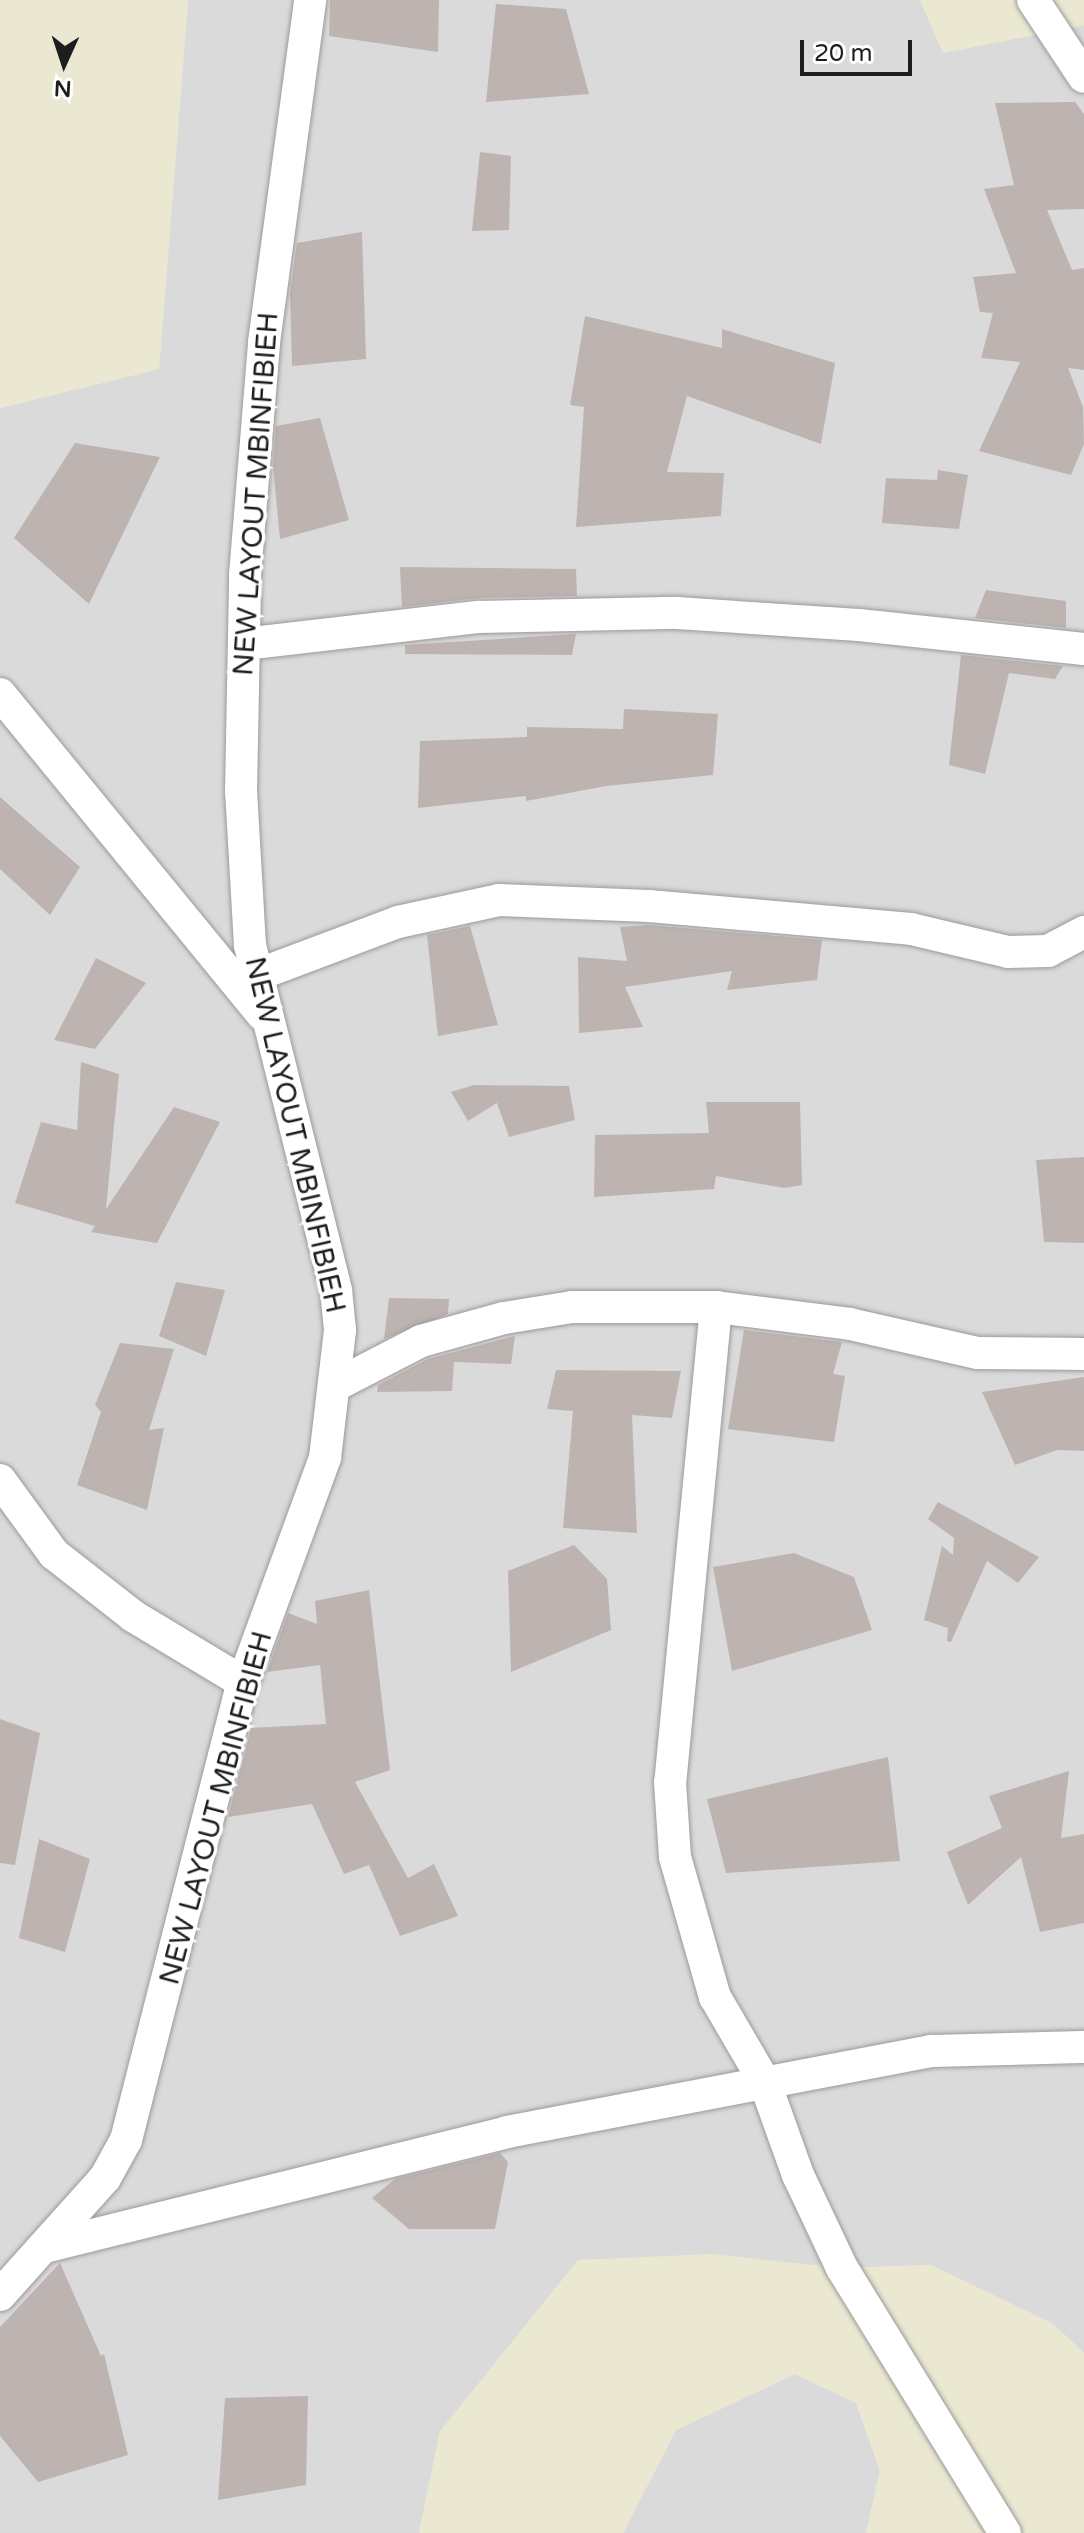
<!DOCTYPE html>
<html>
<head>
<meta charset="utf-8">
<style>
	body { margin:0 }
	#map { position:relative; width:1084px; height:2533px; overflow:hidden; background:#ede9e4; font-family:"Varela Round",sans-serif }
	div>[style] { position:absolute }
	.residential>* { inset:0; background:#dbdada }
	.farmland>* { inset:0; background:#eae8d1 }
	.building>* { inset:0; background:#bdb4b1 }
	.roads { filter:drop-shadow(0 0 2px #9a9a9a) drop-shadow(0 0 2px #9a9a9a) }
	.street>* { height:32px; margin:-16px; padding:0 16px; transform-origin:16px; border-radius:16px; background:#fff }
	span { translate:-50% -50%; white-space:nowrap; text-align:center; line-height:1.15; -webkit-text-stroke:7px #fff; paint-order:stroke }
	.street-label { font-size:28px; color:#1d1d1d }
	.north { position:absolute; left:24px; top:24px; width:80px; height:80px; -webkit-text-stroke:6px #fff; paint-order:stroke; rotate:183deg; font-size:22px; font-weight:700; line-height:32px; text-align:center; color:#1d1d1d }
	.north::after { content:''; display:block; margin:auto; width:28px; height:36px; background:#1d1d1d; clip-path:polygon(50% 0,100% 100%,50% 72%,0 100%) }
	.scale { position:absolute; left:800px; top:40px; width:112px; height:36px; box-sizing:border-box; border:4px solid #1d1d1d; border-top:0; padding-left:10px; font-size:24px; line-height:28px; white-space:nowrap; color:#1d1d1d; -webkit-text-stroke:6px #fff; paint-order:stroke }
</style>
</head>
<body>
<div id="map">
	<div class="residential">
		<div style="clip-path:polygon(188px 0,920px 0,943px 53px,1084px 25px,1084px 2353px,1053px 2324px,931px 2265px,842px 2268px,440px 2431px,419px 2533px,0 2533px,0 408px,159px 369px)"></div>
		<div style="clip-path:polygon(795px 2374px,856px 2403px,880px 2471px,866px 2533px,623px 2533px,676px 2430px)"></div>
	</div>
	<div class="farmland">
		<div style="clip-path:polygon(0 0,188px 0,159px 369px,0 408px)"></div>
		<div style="clip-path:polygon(920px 0,1084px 0,1084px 25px,943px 53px)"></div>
		<div style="clip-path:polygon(712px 2254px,842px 2268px,931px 2265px,1053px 2324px,1084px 2353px,1084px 2533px,866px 2533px,880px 2471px,857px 2403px,795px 2374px,676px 2430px,623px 2533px,419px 2533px,440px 2431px,578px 2260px)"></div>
	</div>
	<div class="building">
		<div style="clip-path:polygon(330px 0,439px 0,438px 52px,329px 36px)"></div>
		<div style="clip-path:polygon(496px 4px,566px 9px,589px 94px,486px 102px)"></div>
		<div style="clip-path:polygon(1075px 102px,1084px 114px,1084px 209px,1047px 210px,1072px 270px,1084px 268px,1084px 370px,1068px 368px,1083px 407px,1084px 444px,1071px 475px,979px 451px,1020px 362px,981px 358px,993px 313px,980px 312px,973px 277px,1016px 273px,984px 189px,1014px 185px,995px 103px)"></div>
		<div style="clip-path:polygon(480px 152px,511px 156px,509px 230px,472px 231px)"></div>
		<div style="clip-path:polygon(362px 232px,366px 359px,292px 366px,290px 293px,297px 243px)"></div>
		<div style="clip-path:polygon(585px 316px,722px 348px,722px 329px,835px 363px,821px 444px,687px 396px,667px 472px,724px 473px,721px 516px,576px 527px,584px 407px,570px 405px)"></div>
		<div style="clip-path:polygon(320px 418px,349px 520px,280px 539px,273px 466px,276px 426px)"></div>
		<div style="clip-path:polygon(75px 443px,160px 457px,89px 604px,14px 538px)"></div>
		<div style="clip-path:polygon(938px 470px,968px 475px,959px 529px,882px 523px,886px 478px,937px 480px)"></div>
		<div style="clip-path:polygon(400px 567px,576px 569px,577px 596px,479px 598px,402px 607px)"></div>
		<div style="clip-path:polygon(986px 590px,1066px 601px,1066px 628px,975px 618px)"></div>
		<div style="clip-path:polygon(576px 634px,572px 655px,405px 654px,405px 645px)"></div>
		<div style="clip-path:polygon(961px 655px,1063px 666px,1055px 679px,1009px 673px,985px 774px,949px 765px)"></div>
		<div style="clip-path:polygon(624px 709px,718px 714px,713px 775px,606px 786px,526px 801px,526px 796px,418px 808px,420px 741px,527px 737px,527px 727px,623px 729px)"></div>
		<div style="clip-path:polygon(0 797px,80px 867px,50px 915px,0 869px)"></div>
		<div style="clip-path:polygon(648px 925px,822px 940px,817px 980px,727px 990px,732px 971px,625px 987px,643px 1027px,579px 1033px,578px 957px,627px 961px,620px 927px)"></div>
		<div style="clip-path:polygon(470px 926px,498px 1025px,438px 1036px,427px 935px)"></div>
		<div style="clip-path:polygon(96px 958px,146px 983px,95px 1049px,54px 1040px)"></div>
		<div style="clip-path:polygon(81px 1062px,119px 1074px,106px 1209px,174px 1107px,220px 1122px,157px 1243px,91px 1232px,95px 1226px,15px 1203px,41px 1122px,77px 1130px)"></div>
		<div style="clip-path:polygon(474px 1085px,569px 1086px,575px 1120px,509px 1137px,497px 1103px,468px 1121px,451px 1092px)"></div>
		<div style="clip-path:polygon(706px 1102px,800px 1102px,802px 1185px,784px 1188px,716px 1176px,714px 1189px,594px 1197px,595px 1135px,709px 1133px)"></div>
		<div style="clip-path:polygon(1084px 1157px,1084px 1243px,1044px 1242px,1036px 1160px)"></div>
		<div style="clip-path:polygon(176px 1282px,225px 1290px,206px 1356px,159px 1336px)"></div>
		<div style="clip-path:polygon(389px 1298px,449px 1299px,448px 1314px,384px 1339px)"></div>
		<div style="clip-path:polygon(744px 1330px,842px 1342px,833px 1374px,845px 1376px,834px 1442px,728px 1429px)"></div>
		<div style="clip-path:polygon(515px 1336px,511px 1364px,454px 1362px,452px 1391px,377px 1392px,378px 1385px,428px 1359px)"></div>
		<div style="clip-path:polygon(120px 1343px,174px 1349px,149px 1430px,164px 1428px,147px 1510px,77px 1485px,101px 1412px,95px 1405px)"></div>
		<div style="clip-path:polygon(556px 1370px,681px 1371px,672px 1418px,632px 1415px,637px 1533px,563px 1528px,573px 1411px,547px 1409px)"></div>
		<div style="clip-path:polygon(1084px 1377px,1084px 1451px,1057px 1450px,1015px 1465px,982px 1392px)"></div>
		<div style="clip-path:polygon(938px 1502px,1039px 1557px,1018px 1583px,987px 1561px,951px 1642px,947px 1641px,948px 1628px,924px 1620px,942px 1546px,953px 1555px,954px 1538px,928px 1519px)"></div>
		<div style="clip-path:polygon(574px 1545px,607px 1579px,611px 1630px,511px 1672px,508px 1571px)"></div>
		<div style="clip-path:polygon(794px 1553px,854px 1577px,872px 1630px,732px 1671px,713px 1567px)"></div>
		<div style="clip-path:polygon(369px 1590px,390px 1770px,355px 1782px,408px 1878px,434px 1864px,458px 1916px,400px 1936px,369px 1865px,344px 1874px,312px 1804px,228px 1817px,251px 1728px,326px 1724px,320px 1665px,267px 1672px,288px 1613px,317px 1624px,315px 1601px)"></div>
		<div style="clip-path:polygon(0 1719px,40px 1733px,15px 1865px,0 1863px)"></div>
		<div style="clip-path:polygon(888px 1757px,900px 1861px,726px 1873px,707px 1799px)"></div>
		<div style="clip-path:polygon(1069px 1771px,1061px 1838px,1084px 1834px,1084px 1923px,1040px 1932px,1021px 1857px,968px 1905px,947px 1852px,1002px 1828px,989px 1796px)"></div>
		<div style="clip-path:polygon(39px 1839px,90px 1859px,65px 1952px,19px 1938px)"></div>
		<div style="clip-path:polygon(500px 2153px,508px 2162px,495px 2229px,409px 2229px,372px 2198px,395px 2179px)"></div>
		<div style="clip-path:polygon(60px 2263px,101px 2356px,104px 2354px,128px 2455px,38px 2482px,0 2436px,0 2327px)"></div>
		<div style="clip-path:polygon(308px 2396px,306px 2485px,218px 2500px,225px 2398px)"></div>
	</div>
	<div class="roads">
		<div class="street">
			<div style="left:1033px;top:0;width:92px;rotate:56.5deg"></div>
			<div style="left:244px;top:644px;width:237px;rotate:-6.6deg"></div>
			<div style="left:479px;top:617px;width:198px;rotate:-1.2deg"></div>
			<div style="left:677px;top:613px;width:182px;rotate:3.8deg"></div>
			<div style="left:859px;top:625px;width:226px;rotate:6.1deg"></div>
			<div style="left:0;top:694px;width:414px;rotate:50.7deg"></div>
			<div style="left:257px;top:975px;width:151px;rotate:-20.6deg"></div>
			<div style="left:398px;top:922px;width:103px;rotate:-12.3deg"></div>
			<div style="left:499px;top:900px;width:150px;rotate:2.3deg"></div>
			<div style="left:649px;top:906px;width:263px;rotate:5deg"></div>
			<div style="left:911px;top:929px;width:100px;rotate:13.3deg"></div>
			<div style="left:1008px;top:952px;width:40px;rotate:-1.4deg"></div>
			<div style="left:1048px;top:951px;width:41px;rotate:-27.8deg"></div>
			<div style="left:716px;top:1307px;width:477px;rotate:95.5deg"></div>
			<div style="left:670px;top:1782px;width:75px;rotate:86.2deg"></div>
			<div style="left:675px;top:1857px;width:146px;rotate:74.1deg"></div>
			<div style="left:715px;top:1997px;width:99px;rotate:59.8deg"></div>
			<div style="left:765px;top:2083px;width:98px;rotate:70.3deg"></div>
			<div style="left:798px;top:2175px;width:103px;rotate:64.7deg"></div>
			<div style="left:842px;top:2268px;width:311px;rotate:58.4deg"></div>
			<div style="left:334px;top:1386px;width:98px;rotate:-27.3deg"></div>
			<div style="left:421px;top:1341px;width:86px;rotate:-15.5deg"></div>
			<div style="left:504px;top:1318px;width:69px;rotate:-9.2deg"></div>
			<div style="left:572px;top:1307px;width:144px"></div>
			<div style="left:716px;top:1307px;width:135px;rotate:7.2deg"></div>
			<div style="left:850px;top:1324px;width:131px;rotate:12.8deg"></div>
			<div style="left:978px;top:1353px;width:106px;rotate:0.5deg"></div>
			<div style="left:0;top:1480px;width:92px;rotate:53.9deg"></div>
			<div style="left:54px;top:1554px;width:100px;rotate:38.1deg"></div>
			<div style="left:133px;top:1616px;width:128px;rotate:31deg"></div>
			<div style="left:44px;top:2247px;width:477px;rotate:-13.9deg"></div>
			<div style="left:507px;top:2132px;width:432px;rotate:-10.8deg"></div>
			<div style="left:931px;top:2051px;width:153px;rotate:-1.5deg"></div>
			<div style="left:0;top:2295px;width:157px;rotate:-48.1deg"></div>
			<div style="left:105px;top:2178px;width:43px;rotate:-61.1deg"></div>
			<div style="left:126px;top:2140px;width:473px;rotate:-75.7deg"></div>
			<div style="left:243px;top:1682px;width:239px;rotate:-69.9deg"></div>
			<div style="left:325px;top:1458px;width:129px;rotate:-83.3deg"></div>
			<div style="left:340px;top:1330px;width:40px;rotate:-95.7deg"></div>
			<div style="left:336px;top:1290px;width:355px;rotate:-104deg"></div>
			<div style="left:250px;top:946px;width:154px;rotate:-93.3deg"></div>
			<div style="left:241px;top:792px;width:217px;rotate:-88.9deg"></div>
			<div style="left:245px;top:575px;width:234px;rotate:-85.3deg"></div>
			<div style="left:264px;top:342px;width:345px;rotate:-82.3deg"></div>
		</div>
	</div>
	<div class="street-label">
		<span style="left:256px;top:494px;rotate:-86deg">NEW LAYOUT MBINFIBIEH</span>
		<span style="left:295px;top:1135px;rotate:77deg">NEW LAYOUT MBINFIBIEH</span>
		<span style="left:216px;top:1808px;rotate:-75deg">NEW LAYOUT MBINFIBIEH</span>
	</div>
	<div class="north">N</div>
	<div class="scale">20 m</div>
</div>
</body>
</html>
